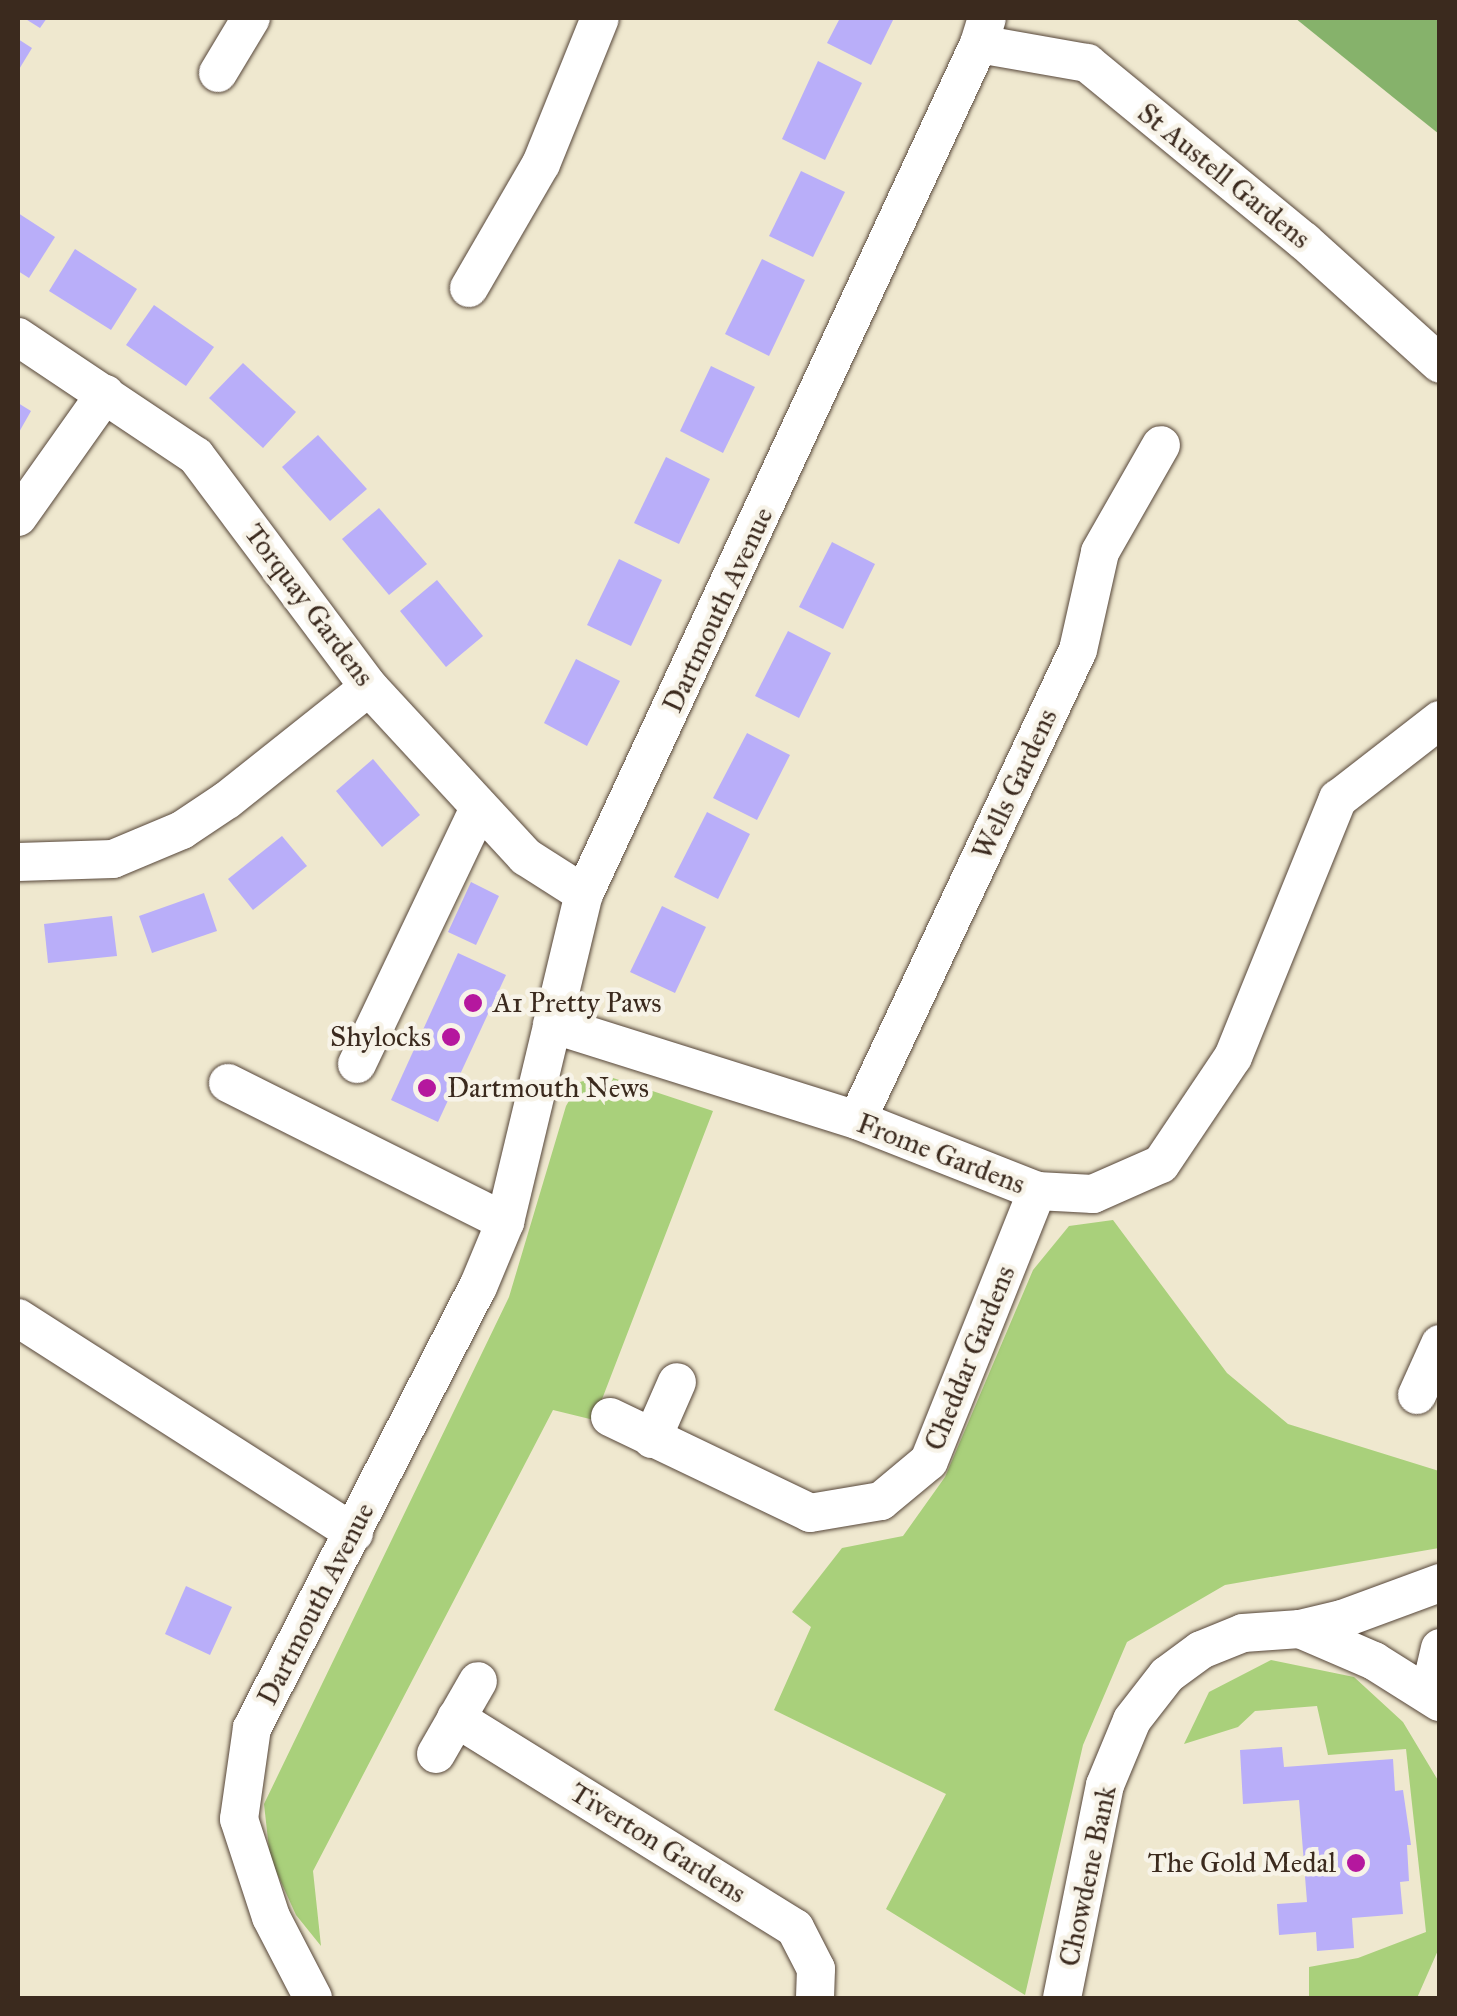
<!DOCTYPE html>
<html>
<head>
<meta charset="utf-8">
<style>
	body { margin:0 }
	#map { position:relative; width:1457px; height:2016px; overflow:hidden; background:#efe8cf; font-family:"IM FELL Great Primer",serif }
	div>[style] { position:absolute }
	.green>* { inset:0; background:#a9d07b }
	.forest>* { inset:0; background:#86b26b }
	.building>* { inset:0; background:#b9aef9 }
	.roads { filter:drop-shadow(0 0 2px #564639) drop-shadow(0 0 2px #564639) }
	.minor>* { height:38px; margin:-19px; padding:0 19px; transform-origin:19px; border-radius:19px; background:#fff }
	.dots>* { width:28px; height:28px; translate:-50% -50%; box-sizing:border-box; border:5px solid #f7f3e8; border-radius:50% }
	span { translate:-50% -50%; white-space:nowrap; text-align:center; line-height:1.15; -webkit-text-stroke:9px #f7f3e8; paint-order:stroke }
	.street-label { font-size:28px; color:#3b2a1e }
	.poi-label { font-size:28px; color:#3b2a1e }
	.left { translate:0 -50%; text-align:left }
	.right { translate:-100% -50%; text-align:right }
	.frame { position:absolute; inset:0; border:20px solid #3b2a1e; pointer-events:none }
</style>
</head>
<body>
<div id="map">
	<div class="green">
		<div style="clip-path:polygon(604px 1075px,713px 1111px,594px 1420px,553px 1410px,313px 1871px,321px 1946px,296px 1915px,270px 1858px,264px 1804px,509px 1297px,566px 1106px,580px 1082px)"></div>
		<div style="clip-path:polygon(1113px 1220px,1227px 1373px,1288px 1424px,1439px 1471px,1439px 1548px,1225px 1585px,1127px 1642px,1083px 1745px,1025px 1995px,886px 1909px,946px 1794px,774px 1710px,811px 1627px,792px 1612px,842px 1548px,903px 1536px,945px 1477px,1033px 1270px,1069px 1226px)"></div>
		<div style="clip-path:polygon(1271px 1660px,1354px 1677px,1403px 1722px,1439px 1782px,1439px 1948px,1417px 1998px,1309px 1998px,1309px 1967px,1358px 1958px,1426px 1932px,1406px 1749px,1328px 1755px,1317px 1706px,1255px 1711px,1238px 1727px,1184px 1744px,1209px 1692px)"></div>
	</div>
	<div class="forest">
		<div style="clip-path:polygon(1295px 18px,1439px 18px,1439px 134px,1394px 98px)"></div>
	</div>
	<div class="building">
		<div style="clip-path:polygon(24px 18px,47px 18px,40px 28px)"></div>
		<div style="clip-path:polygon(840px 18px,894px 18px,871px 65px,827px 43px)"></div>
		<div style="clip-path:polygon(18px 39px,32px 48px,18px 71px)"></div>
		<div style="clip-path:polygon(818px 61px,862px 83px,825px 160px,782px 139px)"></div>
		<div style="clip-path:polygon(801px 171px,845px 192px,813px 257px,769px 236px)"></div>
		<div style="clip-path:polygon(18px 213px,55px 237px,29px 278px,18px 271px)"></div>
		<div style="clip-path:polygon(75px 249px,137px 289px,111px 330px,49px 291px)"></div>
		<div style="clip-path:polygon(762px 259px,805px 280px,769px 356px,725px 334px)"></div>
		<div style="clip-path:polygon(154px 305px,214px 347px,186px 386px,126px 345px)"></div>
		<div style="clip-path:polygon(243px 363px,296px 412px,263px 448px,209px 398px)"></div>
		<div style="clip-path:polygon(711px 366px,755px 387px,723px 453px,680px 431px)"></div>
		<div style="clip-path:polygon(18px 403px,31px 411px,18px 434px)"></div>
		<div style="clip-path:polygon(318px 435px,367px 489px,330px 521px,282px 467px)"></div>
		<div style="clip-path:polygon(666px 457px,710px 479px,679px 544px,634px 523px)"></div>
		<div style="clip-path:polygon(379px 508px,427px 564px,389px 595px,342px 539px)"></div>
		<div style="clip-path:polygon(832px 542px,875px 564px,843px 629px,799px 607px)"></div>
		<div style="clip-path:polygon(619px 559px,662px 580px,631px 646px,587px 625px)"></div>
		<div style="clip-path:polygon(437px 580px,483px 636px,446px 667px,400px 611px)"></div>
		<div style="clip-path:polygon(788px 631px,831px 653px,799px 718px,755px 696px)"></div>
		<div style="clip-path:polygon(576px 659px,620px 681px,587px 746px,544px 723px)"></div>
		<div style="clip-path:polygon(747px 733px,790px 755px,757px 820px,713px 798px)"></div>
		<div style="clip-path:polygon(373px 759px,420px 815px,382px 847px,336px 791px)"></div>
		<div style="clip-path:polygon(707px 812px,750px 834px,718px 899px,674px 877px)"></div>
		<div style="clip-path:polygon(282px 836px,307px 866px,253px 910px,228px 879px)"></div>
		<div style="clip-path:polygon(471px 882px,499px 896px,476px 945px,448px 932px)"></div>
		<div style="clip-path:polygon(204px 893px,217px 931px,152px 953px,139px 916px)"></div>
		<div style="clip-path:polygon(662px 906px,706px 927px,675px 993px,630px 972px)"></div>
		<div style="clip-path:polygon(112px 916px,117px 956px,48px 963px,44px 924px)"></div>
		<div style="clip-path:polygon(458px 953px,506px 975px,438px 1122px,391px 1100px)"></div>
		<div style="clip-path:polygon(186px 1586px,232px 1607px,210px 1655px,165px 1634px)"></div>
		<div style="clip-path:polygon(1282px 1747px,1284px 1767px,1393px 1759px,1395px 1791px,1403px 1790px,1411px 1845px,1407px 1845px,1409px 1881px,1400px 1882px,1403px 1914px,1352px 1918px,1354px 1948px,1317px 1951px,1316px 1932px,1279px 1935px,1277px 1904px,1307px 1902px,1299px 1800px,1243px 1804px,1240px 1750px)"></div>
	</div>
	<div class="roads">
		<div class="minor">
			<div style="left:979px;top:44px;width:110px;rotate:10deg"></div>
			<div style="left:1087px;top:63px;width:281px;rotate:39.4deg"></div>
			<div style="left:1304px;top:241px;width:183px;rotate:42.1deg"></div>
			<div style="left:218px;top:73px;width:64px;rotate:-59deg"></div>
			<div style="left:469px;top:288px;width:143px;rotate:-59.9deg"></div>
			<div style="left:541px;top:164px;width:157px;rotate:-68deg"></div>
			<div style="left:18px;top:337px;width:214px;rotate:33.8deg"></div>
			<div style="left:196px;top:456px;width:289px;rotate:53.2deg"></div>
			<div style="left:369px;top:687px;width:231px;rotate:47.3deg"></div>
			<div style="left:526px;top:857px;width:69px;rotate:32.5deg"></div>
			<div style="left:18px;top:517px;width:151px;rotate:-54.7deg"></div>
			<div style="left:18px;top:862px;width:95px;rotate:-1.8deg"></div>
			<div style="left:113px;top:859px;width:75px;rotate:-22.8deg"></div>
			<div style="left:182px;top:830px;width:54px;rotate:-33.7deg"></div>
			<div style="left:227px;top:800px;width:181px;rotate:-38.5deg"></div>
			<div style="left:552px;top:1024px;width:320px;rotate:17.5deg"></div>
			<div style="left:857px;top:1120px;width:193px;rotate:21.5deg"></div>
			<div style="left:1037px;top:1191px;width:56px;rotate:3.1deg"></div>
			<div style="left:1093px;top:1194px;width:74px;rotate:-23.8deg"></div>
			<div style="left:1161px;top:1164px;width:129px;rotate:-56.1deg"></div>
			<div style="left:1233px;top:1057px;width:279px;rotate:-67.9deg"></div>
			<div style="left:1338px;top:799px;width:129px;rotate:-37.8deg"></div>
			<div style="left:357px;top:1064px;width:284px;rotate:-64.5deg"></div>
			<div style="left:228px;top:1083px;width:310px;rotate:26.6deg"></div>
			<div style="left:857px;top:1120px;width:519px;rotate:-64.82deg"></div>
			<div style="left:1078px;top:650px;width:100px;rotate:-77.3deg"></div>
			<div style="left:1100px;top:552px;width:123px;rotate:-60.3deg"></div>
			<div style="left:18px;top:1318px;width:399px;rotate:32.6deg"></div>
			<div style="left:1417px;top:1395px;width:56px;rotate:-65.7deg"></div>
			<div style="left:610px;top:1417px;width:222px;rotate:25.6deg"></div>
			<div style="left:810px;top:1513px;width:72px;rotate:-9.6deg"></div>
			<div style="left:881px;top:1501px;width:62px;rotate:-39.8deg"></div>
			<div style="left:929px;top:1461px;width:291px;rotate:-68.2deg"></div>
			<div style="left:652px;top:1439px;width:62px;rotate:-66.3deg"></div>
			<div style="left:1300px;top:1629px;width:81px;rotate:23.4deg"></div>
			<div style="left:1374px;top:1661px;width:77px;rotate:32.2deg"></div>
			<div style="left:1440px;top:1648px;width:23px;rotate:103deg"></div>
			<div style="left:1435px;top:1670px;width:32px;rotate:81deg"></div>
			<div style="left:456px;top:1718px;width:399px;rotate:31.8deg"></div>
			<div style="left:795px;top:1928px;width:46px;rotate:62.9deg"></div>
			<div style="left:816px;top:1969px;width:29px;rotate:92deg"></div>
			<div style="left:436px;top:1754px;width:84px;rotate:-60.1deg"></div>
			<div style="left:313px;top:1998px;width:91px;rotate:-117.4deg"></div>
			<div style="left:271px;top:1917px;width:103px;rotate:-108.1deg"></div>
			<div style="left:239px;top:1819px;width:92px;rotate:-81.9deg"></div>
			<div style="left:252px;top:1728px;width:496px;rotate:-62.9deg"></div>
			<div style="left:478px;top:1287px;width:70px;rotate:-67.4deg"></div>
			<div style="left:505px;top:1222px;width:337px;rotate:-76.5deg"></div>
			<div style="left:584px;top:894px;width:937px;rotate:-65.08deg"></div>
			<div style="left:979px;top:44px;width:27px;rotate:-73deg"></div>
			<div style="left:1062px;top:1998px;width:217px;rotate:-78.6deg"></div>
			<div style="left:1105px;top:1785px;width:70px;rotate:-67.4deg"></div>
			<div style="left:1132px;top:1720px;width:57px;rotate:-52.1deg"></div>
			<div style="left:1167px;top:1675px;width:42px;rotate:-36.3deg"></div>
			<div style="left:1201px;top:1650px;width:45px;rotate:-22deg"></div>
			<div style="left:1243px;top:1633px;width:57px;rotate:-4deg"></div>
			<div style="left:1300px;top:1629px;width:43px;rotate:-13.4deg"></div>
			<div style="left:1342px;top:1619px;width:104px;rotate:-20.2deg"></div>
		</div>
	</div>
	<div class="dots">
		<div style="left:473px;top:1003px;background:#b5179e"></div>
		<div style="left:451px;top:1037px;background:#b5179e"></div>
		<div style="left:427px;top:1088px;background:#b5179e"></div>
		<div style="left:1356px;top:1863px;background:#b5179e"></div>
	</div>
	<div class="street-label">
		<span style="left:1224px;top:176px;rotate:39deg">St Austell Gardens</span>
		<span style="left:309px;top:605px;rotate:53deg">Torquay Gardens</span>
		<span style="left:718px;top:610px;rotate:-65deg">Dartmouth Avenue</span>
		<span style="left:1015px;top:784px;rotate:-65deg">Wells Gardens</span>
		<span style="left:941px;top:1154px;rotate:21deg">Frome Gardens</span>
		<span style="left:970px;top:1358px;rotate:-68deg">Cheddar Gardens</span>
		<span style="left:316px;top:1604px;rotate:-63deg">Dartmouth Avenue</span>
		<span style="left:658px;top:1843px;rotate:32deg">Tiverton Gardens</span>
		<span style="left:1088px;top:1876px;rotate:-78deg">Chowdene Bank</span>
	</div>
	<div class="poi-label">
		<span class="left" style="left:493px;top:1003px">A1 Pretty Paws</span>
		<span class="right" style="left:431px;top:1037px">Shylocks</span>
		<span class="left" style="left:447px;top:1088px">Dartmouth News</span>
		<span class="right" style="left:1336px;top:1863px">The Gold Medal</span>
	</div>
	<div class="frame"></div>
</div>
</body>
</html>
